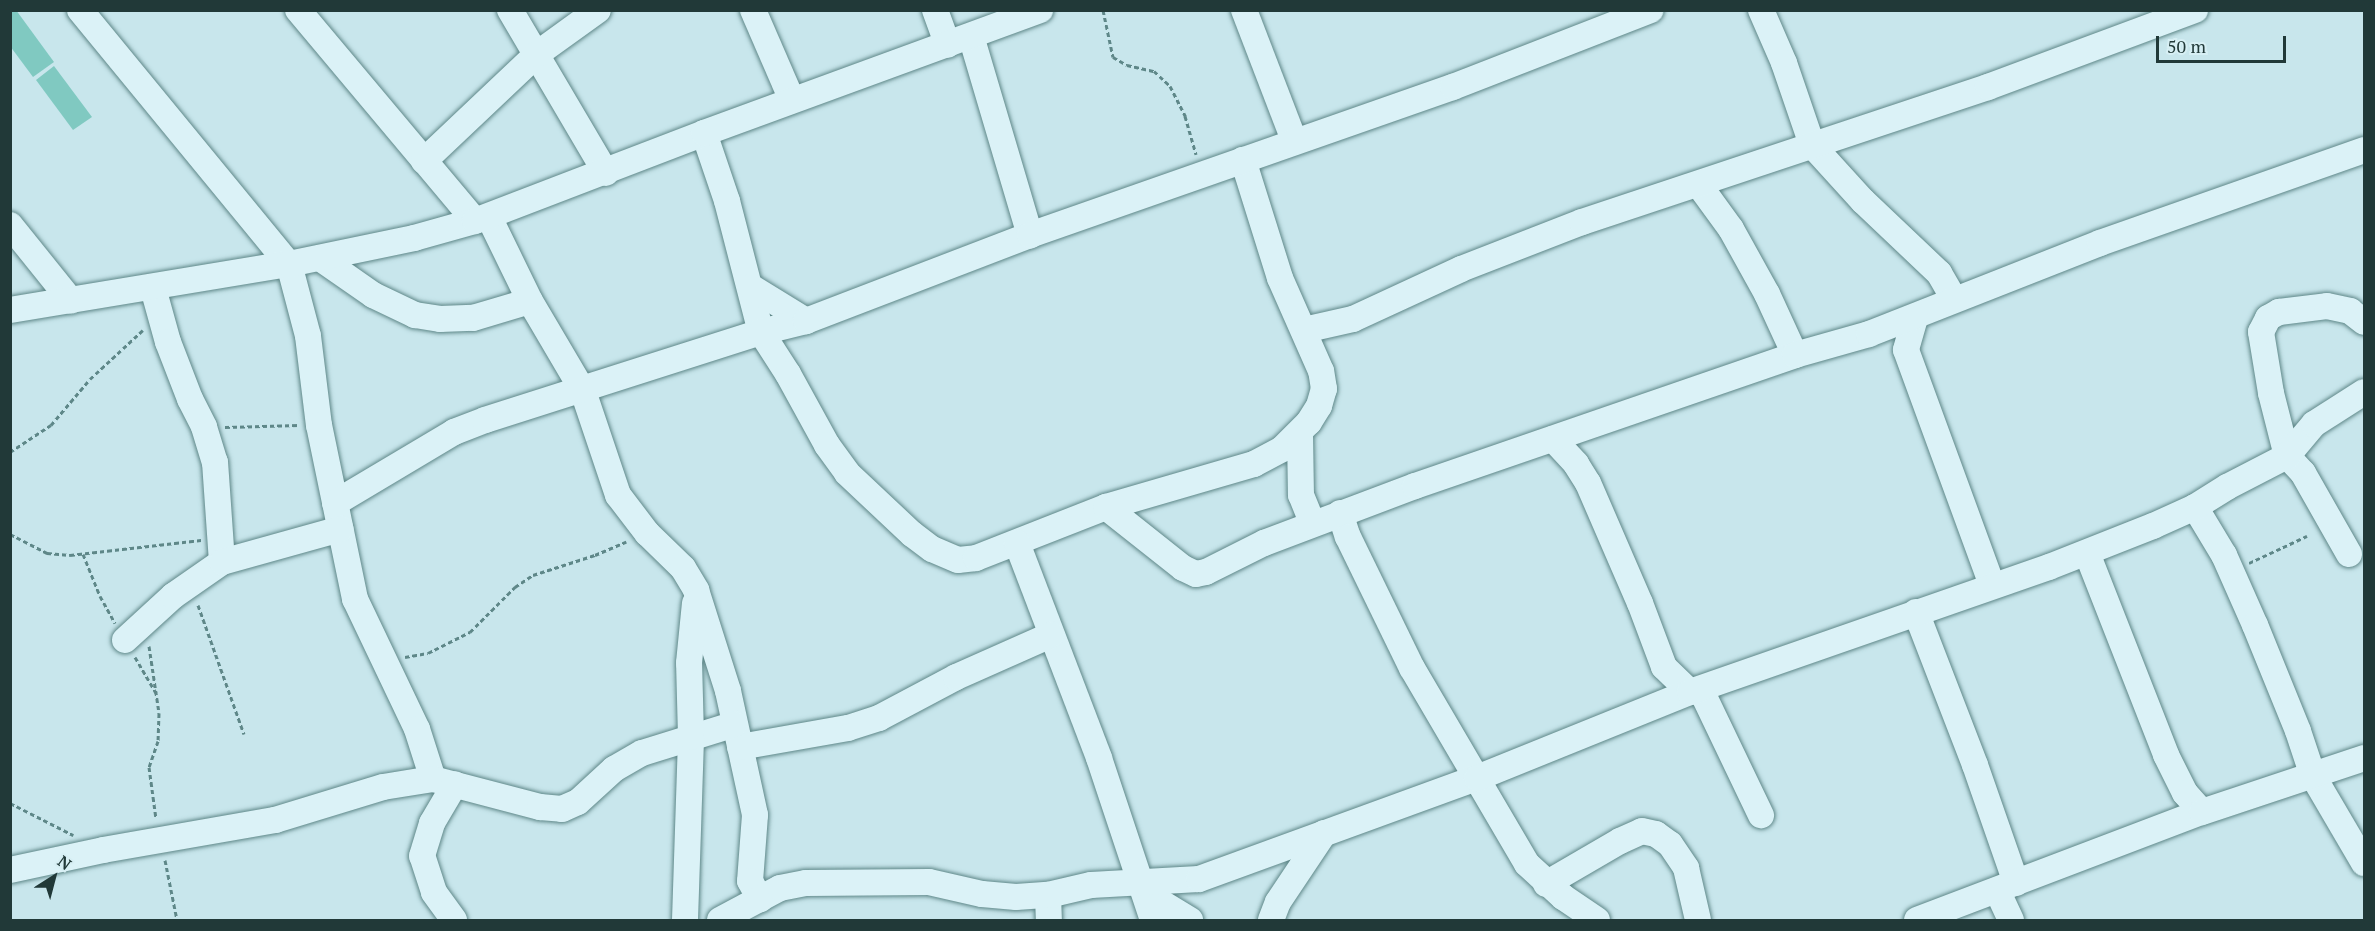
<!DOCTYPE html>
<html>
<head>
<meta charset="utf-8">
<style>
	body { margin:0 }
	#map { position:relative; width:2375px; height:931px; overflow:hidden; background:#c8e6ec; font-family:"PT Serif",serif }
	div>[style] { position:absolute }
	.building>* { inset:0; background:#80c9c1 }
	.path>* { height:3px; margin-top:-1.5px; transform-origin:0; background:repeating-linear-gradient(90deg,#5e8788 0 4.5px,transparent 0 7.5px) }
	.roads { filter:drop-shadow(0 0 2px #5e8788) drop-shadow(0 0 2px #5e8788) }
	.minor>* { height:26px; margin:-13px; padding:0 13px; transform-origin:13px; border-radius:13px; background:#dbf2f7 }
	span { translate:-50% -50%; white-space:nowrap; text-align:center; line-height:1.15; -webkit-text-stroke:4.5px #d7eff4; paint-order:stroke }
	.frame { position:absolute; inset:0; border:12px solid #213938; pointer-events:none }
	.north { position:absolute; left:24px; top:847px; width:60px; height:60px; -webkit-text-stroke:4px #d7eff4; paint-order:stroke; rotate:36deg; font-size:16px; font-weight:700; line-height:24px; text-align:center; color:#213938 }
	.north::after { content:''; display:block; margin:auto; width:21px; height:27px; background:#213938; clip-path:polygon(50% 0,100% 100%,50% 72%,0 100%) }
	.scale { position:absolute; left:2156px; top:36px; width:130px; height:27px; box-sizing:border-box; border:3px solid #213938; border-top:0; padding-left:8px; font-size:18px; line-height:21px; white-space:nowrap; color:#213938; -webkit-text-stroke:4px #d7eff4; paint-order:stroke }
</style>
</head>
<body>
<div id="map">
	<div class="building">
		<div style="clip-path:polygon(10px 10px,16px 10px,54px 62px,33px 77px,10px 46px)"></div>
		<div style="clip-path:polygon(54px 66px,92px 117px,73px 130px,36px 80px)"></div>
	</div>
	<div class="path">
		<div style="left:1103px;top:10px;width:48px;rotate:78deg"></div>
		<div style="left:1113px;top:57px;width:16px;rotate:30deg"></div>
		<div style="left:1127px;top:65px;width:28px;rotate:13deg"></div>
		<div style="left:1154px;top:71px;width:22px;rotate:43deg"></div>
		<div style="left:1170px;top:86px;width:34px;rotate:63deg"></div>
		<div style="left:1185px;top:116px;width:40px;rotate:74deg"></div>
		<div style="left:225px;top:427px;width:74px;rotate:-1.5deg"></div>
		<div style="left:10px;top:452px;width:49px;rotate:-33.4deg"></div>
		<div style="left:51px;top:425px;width:60px;rotate:-49.7deg"></div>
		<div style="left:90px;top:379px;width:72px;rotate:-42.8deg"></div>
		<div style="left:10px;top:534px;width:42px;rotate:27.2deg"></div>
		<div style="left:47px;top:553px;width:23px;rotate:5deg"></div>
		<div style="left:70px;top:555px;width:132px;rotate:-6.5deg"></div>
		<div style="left:83px;top:554px;width:45px;rotate:68deg"></div>
		<div style="left:100px;top:596px;width:31px;rotate:61deg"></div>
		<div style="left:2249px;top:563px;width:64px;rotate:-25deg"></div>
		<div style="left:198px;top:605px;width:137px;rotate:70.4deg"></div>
		<div style="left:149px;top:646px;width:68px;rotate:81.5deg"></div>
		<div style="left:159px;top:713px;width:28px;rotate:92deg"></div>
		<div style="left:158px;top:741px;width:28px;rotate:109deg"></div>
		<div style="left:149px;top:767px;width:52px;rotate:82.3deg"></div>
		<div style="left:135px;top:657px;width:42px;rotate:59.7deg"></div>
		<div style="left:405px;top:657px;width:23px;rotate:-10deg"></div>
		<div style="left:428px;top:653px;width:47px;rotate:-26.6deg"></div>
		<div style="left:470px;top:632px;width:64px;rotate:-45deg"></div>
		<div style="left:515px;top:587px;width:22px;rotate:-34deg"></div>
		<div style="left:533px;top:575px;width:65px;rotate:-17.9deg"></div>
		<div style="left:595px;top:555px;width:34px;rotate:-23deg"></div>
		<div style="left:10px;top:803px;width:71px;rotate:26.9deg"></div>
		<div style="left:165px;top:860px;width:61px;rotate:78.7deg"></div>
	</div>
	<div class="roads">
		<div class="minor">
			<div style="left:80px;top:10px;width:329px;rotate:50.6deg"></div>
			<div style="left:289px;top:264px;width:74px;rotate:75.2deg"></div>
			<div style="left:308px;top:336px;width:90px;rotate:83deg"></div>
			<div style="left:319px;top:425px;width:178px;rotate:78.3deg"></div>
			<div style="left:355px;top:599px;width:144px;rotate:64.5deg"></div>
			<div style="left:417px;top:729px;width:52px;rotate:72.3deg"></div>
			<div style="left:298px;top:10px;width:275px;rotate:50deg"></div>
			<div style="left:510px;top:10px;width:189px;rotate:59.5deg"></div>
			<div style="left:753px;top:10px;width:98px;rotate:66.6deg"></div>
			<div style="left:935px;top:10px;width:37px;rotate:70deg"></div>
			<div style="left:1244px;top:10px;width:139px;rotate:69deg"></div>
			<div style="left:1761px;top:10px;width:58px;rotate:66.5deg"></div>
			<div style="left:1784px;top:63px;width:87px;rotate:71.1deg"></div>
			<div style="left:1812px;top:145px;width:76px;rotate:47.7deg"></div>
			<div style="left:1863px;top:201px;width:105px;rotate:43.5deg"></div>
			<div style="left:1939px;top:273px;width:30px;rotate:60deg"></div>
			<div style="left:971px;top:36px;width:208px;rotate:73.5deg"></div>
			<div style="left:704px;top:133px;width:72px;rotate:71.3deg"></div>
			<div style="left:727px;top:201px;width:135px;rotate:75.5deg"></div>
			<div style="left:761px;top:332px;width:50px;rotate:57.3deg"></div>
			<div style="left:788px;top:374px;width:81px;rotate:61.2deg"></div>
			<div style="left:827px;top:445px;width:34px;rotate:54deg"></div>
			<div style="left:847px;top:473px;width:89px;rotate:43.2deg"></div>
			<div style="left:912px;top:534px;width:25px;rotate:37deg"></div>
			<div style="left:932px;top:549px;width:28px;rotate:23deg"></div>
			<div style="left:958px;top:560px;width:18px;rotate:-6deg"></div>
			<div style="left:976px;top:558px;width:140px;rotate:-21.4deg"></div>
			<div style="left:1106px;top:507px;width:154px;rotate:-16.2deg"></div>
			<div style="left:1254px;top:464px;width:32px;rotate:-28deg"></div>
			<div style="left:1282px;top:449px;width:38px;rotate:-45deg"></div>
			<div style="left:1309px;top:422px;width:19px;rotate:-58deg"></div>
			<div style="left:1319px;top:406px;width:18px;rotate:-74deg"></div>
			<div style="left:1324px;top:389px;width:18px;rotate:-99deg"></div>
			<div style="left:1321px;top:371px;width:102px;rotate:-113.8deg"></div>
			<div style="left:1280px;top:278px;width:124px;rotate:-107.4deg"></div>
			<div style="left:424px;top:161px;width:156px;rotate:-43.4deg"></div>
			<div style="left:537px;top:54px;width:75px;rotate:-35.8deg"></div>
			<div style="left:1699px;top:185px;width:54px;rotate:54deg"></div>
			<div style="left:1731px;top:229px;width:74px;rotate:61deg"></div>
			<div style="left:1767px;top:294px;width:67px;rotate:65.3deg"></div>
			<div style="left:489px;top:217px;width:93px;rotate:64deg"></div>
			<div style="left:530px;top:301px;width:104px;rotate:59.5deg"></div>
			<div style="left:583px;top:391px;width:110px;rotate:71.4deg"></div>
			<div style="left:618px;top:495px;width:48px;rotate:52.7deg"></div>
			<div style="left:647px;top:533px;width:50px;rotate:44.2deg"></div>
			<div style="left:683px;top:568px;width:26px;rotate:59deg"></div>
			<div style="left:696px;top:590px;width:106px;rotate:72.4deg"></div>
			<div style="left:728px;top:691px;width:127px;rotate:77.7deg"></div>
			<div style="left:755px;top:815px;width:66px;rotate:94.3deg"></div>
			<div style="left:750px;top:881px;width:21px;rotate:61deg"></div>
			<div style="left:10px;top:225px;width:97px;rotate:51.2deg"></div>
			<div style="left:320px;top:258px;width:65px;rotate:34.9deg"></div>
			<div style="left:373px;top:295px;width:47px;rotate:25.5deg"></div>
			<div style="left:415px;top:315px;width:25px;rotate:9deg"></div>
			<div style="left:440px;top:319px;width:33px;rotate:-2deg"></div>
			<div style="left:473px;top:318px;width:59px;rotate:-16.6deg"></div>
			<div style="left:751px;top:287px;width:65px;rotate:31.7deg"></div>
			<div style="left:153px;top:288px;width:56px;rotate:74.5deg"></div>
			<div style="left:168px;top:342px;width:61px;rotate:68.9deg"></div>
			<div style="left:190px;top:399px;width:31px;rotate:63deg"></div>
			<div style="left:204px;top:427px;width:37px;rotate:73deg"></div>
			<div style="left:215px;top:462px;width:100px;rotate:86deg"></div>
			<div style="left:10px;top:310px;width:283px;rotate:-9.4deg"></div>
			<div style="left:289px;top:264px;width:128px;rotate:-11.7deg"></div>
			<div style="left:414px;top:238px;width:63px;rotate:-15.6deg"></div>
			<div style="left:475px;top:221px;width:245px;rotate:-21deg"></div>
			<div style="left:704px;top:133px;width:358px;rotate:-20.1deg"></div>
			<div style="left:1915px;top:318px;width:33px;rotate:106deg"></div>
			<div style="left:1906px;top:350px;width:250px;rotate:69.9deg"></div>
			<div style="left:1304px;top:330px;width:50px;rotate:-12.7deg"></div>
			<div style="left:1353px;top:319px;width:119px;rotate:-24.8deg"></div>
			<div style="left:1461px;top:269px;width:130px;rotate:-21.2deg"></div>
			<div style="left:1582px;top:222px;width:428px;rotate:-18.4deg"></div>
			<div style="left:1988px;top:87px;width:221px;rotate:-20.4deg"></div>
			<div style="left:1300px;top:434px;width:61px;rotate:89.1deg"></div>
			<div style="left:1301px;top:495px;width:31px;rotate:68deg"></div>
			<div style="left:1553px;top:439px;width:34px;rotate:47deg"></div>
			<div style="left:1576px;top:464px;width:22px;rotate:58deg"></div>
			<div style="left:1588px;top:483px;width:131px;rotate:66.6deg"></div>
			<div style="left:1640px;top:603px;width:68px;rotate:69.4deg"></div>
			<div style="left:1664px;top:667px;width:36px;rotate:44deg"></div>
			<div style="left:335px;top:503px;width:139px;rotate:-30.8deg"></div>
			<div style="left:454px;top:432px;width:33px;rotate:-21deg"></div>
			<div style="left:485px;top:420px;width:290px;rotate:-17.7deg"></div>
			<div style="left:761px;top:332px;width:46px;rotate:-13.7deg"></div>
			<div style="left:806px;top:321px;width:240px;rotate:-21deg"></div>
			<div style="left:1030px;top:235px;width:448px;rotate:-19.3deg"></div>
			<div style="left:1453px;top:87px;width:212px;rotate:-21.3deg"></div>
			<div style="left:1106px;top:507px;width:98px;rotate:38.4deg"></div>
			<div style="left:1183px;top:568px;width:14px;rotate:25deg"></div>
			<div style="left:1196px;top:574px;width:10px;rotate:-11deg"></div>
			<div style="left:1206px;top:572px;width:65px;rotate:-26.6deg"></div>
			<div style="left:1264px;top:543px;width:161px;rotate:-20.7deg"></div>
			<div style="left:1415px;top:486px;width:402px;rotate:-19deg"></div>
			<div style="left:1795px;top:355px;width:77px;rotate:-15.8deg"></div>
			<div style="left:1869px;top:334px;width:248px;rotate:-21.5deg"></div>
			<div style="left:2100px;top:243px;width:280px;rotate:-19.4deg"></div>
			<div style="left:2195px;top:507px;width:56px;rotate:58.9deg"></div>
			<div style="left:2224px;top:555px;width:77px;rotate:66.1deg"></div>
			<div style="left:2255px;top:625px;width:114px;rotate:67.9deg"></div>
			<div style="left:2298px;top:731px;width:47px;rotate:71.6deg"></div>
			<div style="left:2313px;top:776px;width:101px;rotate:59.6deg"></div>
			<div style="left:1340px;top:513px;width:25px;rotate:72deg"></div>
			<div style="left:1348px;top:537px;width:146px;rotate:64deg"></div>
			<div style="left:1412px;top:668px;width:227px;rotate:59.6deg"></div>
			<div style="left:1527px;top:864px;width:49px;rotate:42.5deg"></div>
			<div style="left:1563px;top:897px;width:41px;rotate:34.1deg"></div>
			<div style="left:1017px;top:543px;width:230px;rotate:69.1deg"></div>
			<div style="left:1099px;top:758px;width:171px;rotate:71.6deg"></div>
			<div style="left:2087px;top:553px;width:217px;rotate:68.6deg"></div>
			<div style="left:2166px;top:755px;width:42px;rotate:63.4deg"></div>
			<div style="left:2185px;top:793px;width:25px;rotate:48deg"></div>
			<div style="left:2349px;top:554px;width:93px;rotate:-119.6deg"></div>
			<div style="left:2303px;top:473px;width:23px;rotate:-133deg"></div>
			<div style="left:2287px;top:456px;width:65px;rotate:-104.3deg"></div>
			<div style="left:2271px;top:393px;width:62px;rotate:-99.3deg"></div>
			<div style="left:2261px;top:332px;width:16px;rotate:-63deg"></div>
			<div style="left:2268px;top:318px;width:13px;rotate:-29deg"></div>
			<div style="left:2279px;top:312px;width:48px;rotate:-7.1deg"></div>
			<div style="left:2327px;top:306px;width:24px;rotate:12deg"></div>
			<div style="left:2350px;top:311px;width:18px;rotate:38deg"></div>
			<div style="left:1916px;top:612px;width:164px;rotate:68.9deg"></div>
			<div style="left:1975px;top:765px;width:125px;rotate:70.8deg"></div>
			<div style="left:125px;top:640px;width:65px;rotate:-42.5deg"></div>
			<div style="left:173px;top:596px;width:60px;rotate:-34.8deg"></div>
			<div style="left:222px;top:562px;width:123px;rotate:-15.6deg"></div>
			<div style="left:1701px;top:690px;width:139px;rotate:64.4deg"></div>
			<div style="left:740px;top:747px;width:110px;rotate:-10deg"></div>
			<div style="left:848px;top:728px;width:33px;rotate:-18deg"></div>
			<div style="left:879px;top:718px;width:87px;rotate:-28deg"></div>
			<div style="left:956px;top:677px;width:104px;rotate:-23.9deg"></div>
			<div style="left:10px;top:870px;width:95px;rotate:-12.1deg"></div>
			<div style="left:103px;top:850px;width:175px;rotate:-9.9deg"></div>
			<div style="left:275px;top:820px;width:113px;rotate:-17deg"></div>
			<div style="left:383px;top:787px;width:51px;rotate:-9.1deg"></div>
			<div style="left:433px;top:779px;width:111px;rotate:14.7deg"></div>
			<div style="left:540px;top:807px;width:22px;rotate:5deg"></div>
			<div style="left:562px;top:809px;width:17px;rotate:-24deg"></div>
			<div style="left:578px;top:802px;width:49px;rotate:-42.5deg"></div>
			<div style="left:614px;top:769px;width:32px;rotate:-30deg"></div>
			<div style="left:642px;top:753px;width:97px;rotate:-17.3deg"></div>
			<div style="left:1546px;top:884px;width:86px;rotate:-30.2deg"></div>
			<div style="left:1620px;top:841px;width:24px;rotate:-24deg"></div>
			<div style="left:1642px;top:831px;width:14px;rotate:12deg"></div>
			<div style="left:1656px;top:834px;width:17px;rotate:36deg"></div>
			<div style="left:1670px;top:844px;width:29px;rotate:56deg"></div>
			<div style="left:1686px;top:868px;width:53px;rotate:77deg"></div>
			<div style="left:1997px;top:890px;width:33px;rotate:65deg"></div>
			<div style="left:1144px;top:892px;width:54px;rotate:31.3deg"></div>
			<div style="left:1048px;top:895px;width:25px;rotate:88deg"></div>
			<div style="left:454px;top:920px;width:34px;rotate:-126deg"></div>
			<div style="left:434px;top:892px;width:38px;rotate:-108deg"></div>
			<div style="left:422px;top:856px;width:34px;rotate:-73deg"></div>
			<div style="left:432px;top:823px;width:45px;rotate:-59.5deg"></div>
			<div style="left:685px;top:920px;width:183px;rotate:-88.1deg"></div>
			<div style="left:691px;top:737px;width:74px;rotate:-91.5deg"></div>
			<div style="left:689px;top:663px;width:60px;rotate:-84.3deg"></div>
			<div style="left:720px;top:920px;width:68px;rotate:-28.1deg"></div>
			<div style="left:780px;top:888px;width:26px;rotate:-11deg"></div>
			<div style="left:806px;top:883px;width:123px;rotate:-0.5deg"></div>
			<div style="left:929px;top:882px;width:54px;rotate:12.8deg"></div>
			<div style="left:982px;top:894px;width:34px;rotate:5deg"></div>
			<div style="left:1016px;top:897px;width:32px;rotate:-4deg"></div>
			<div style="left:1048px;top:895px;width:44px;rotate:-13.1deg"></div>
			<div style="left:1091px;top:885px;width:108px;rotate:-3.2deg"></div>
			<div style="left:1199px;top:879px;width:296px;rotate:-20deg"></div>
			<div style="left:1477px;top:778px;width:230px;rotate:-22deg"></div>
			<div style="left:1690px;top:692px;width:380px;rotate:-19.2deg"></div>
			<div style="left:2049px;top:567px;width:112px;rotate:-21.5deg"></div>
			<div style="left:2153px;top:526px;width:46px;rotate:-24.3deg"></div>
			<div style="left:2195px;top:507px;width:38px;rotate:-32deg"></div>
			<div style="left:2227px;top:487px;width:68px;rotate:-27.3deg"></div>
			<div style="left:2287px;top:456px;width:42px;rotate:-49.8deg"></div>
			<div style="left:2314px;top:424px;width:59px;rotate:-32.6deg"></div>
			<div style="left:1271px;top:920px;width:19px;rotate:-69deg"></div>
			<div style="left:1278px;top:902px;width:83px;rotate:-56.3deg"></div>
			<div style="left:1917px;top:920px;width:305px;rotate:-20.8deg"></div>
			<div style="left:2202px;top:812px;width:171px;rotate:-18.4deg"></div>
		</div>
	</div>
	<div class="frame"></div>
	<div class="north">N</div>
	<div class="scale">50 m</div>
</div>
</body>
</html>
